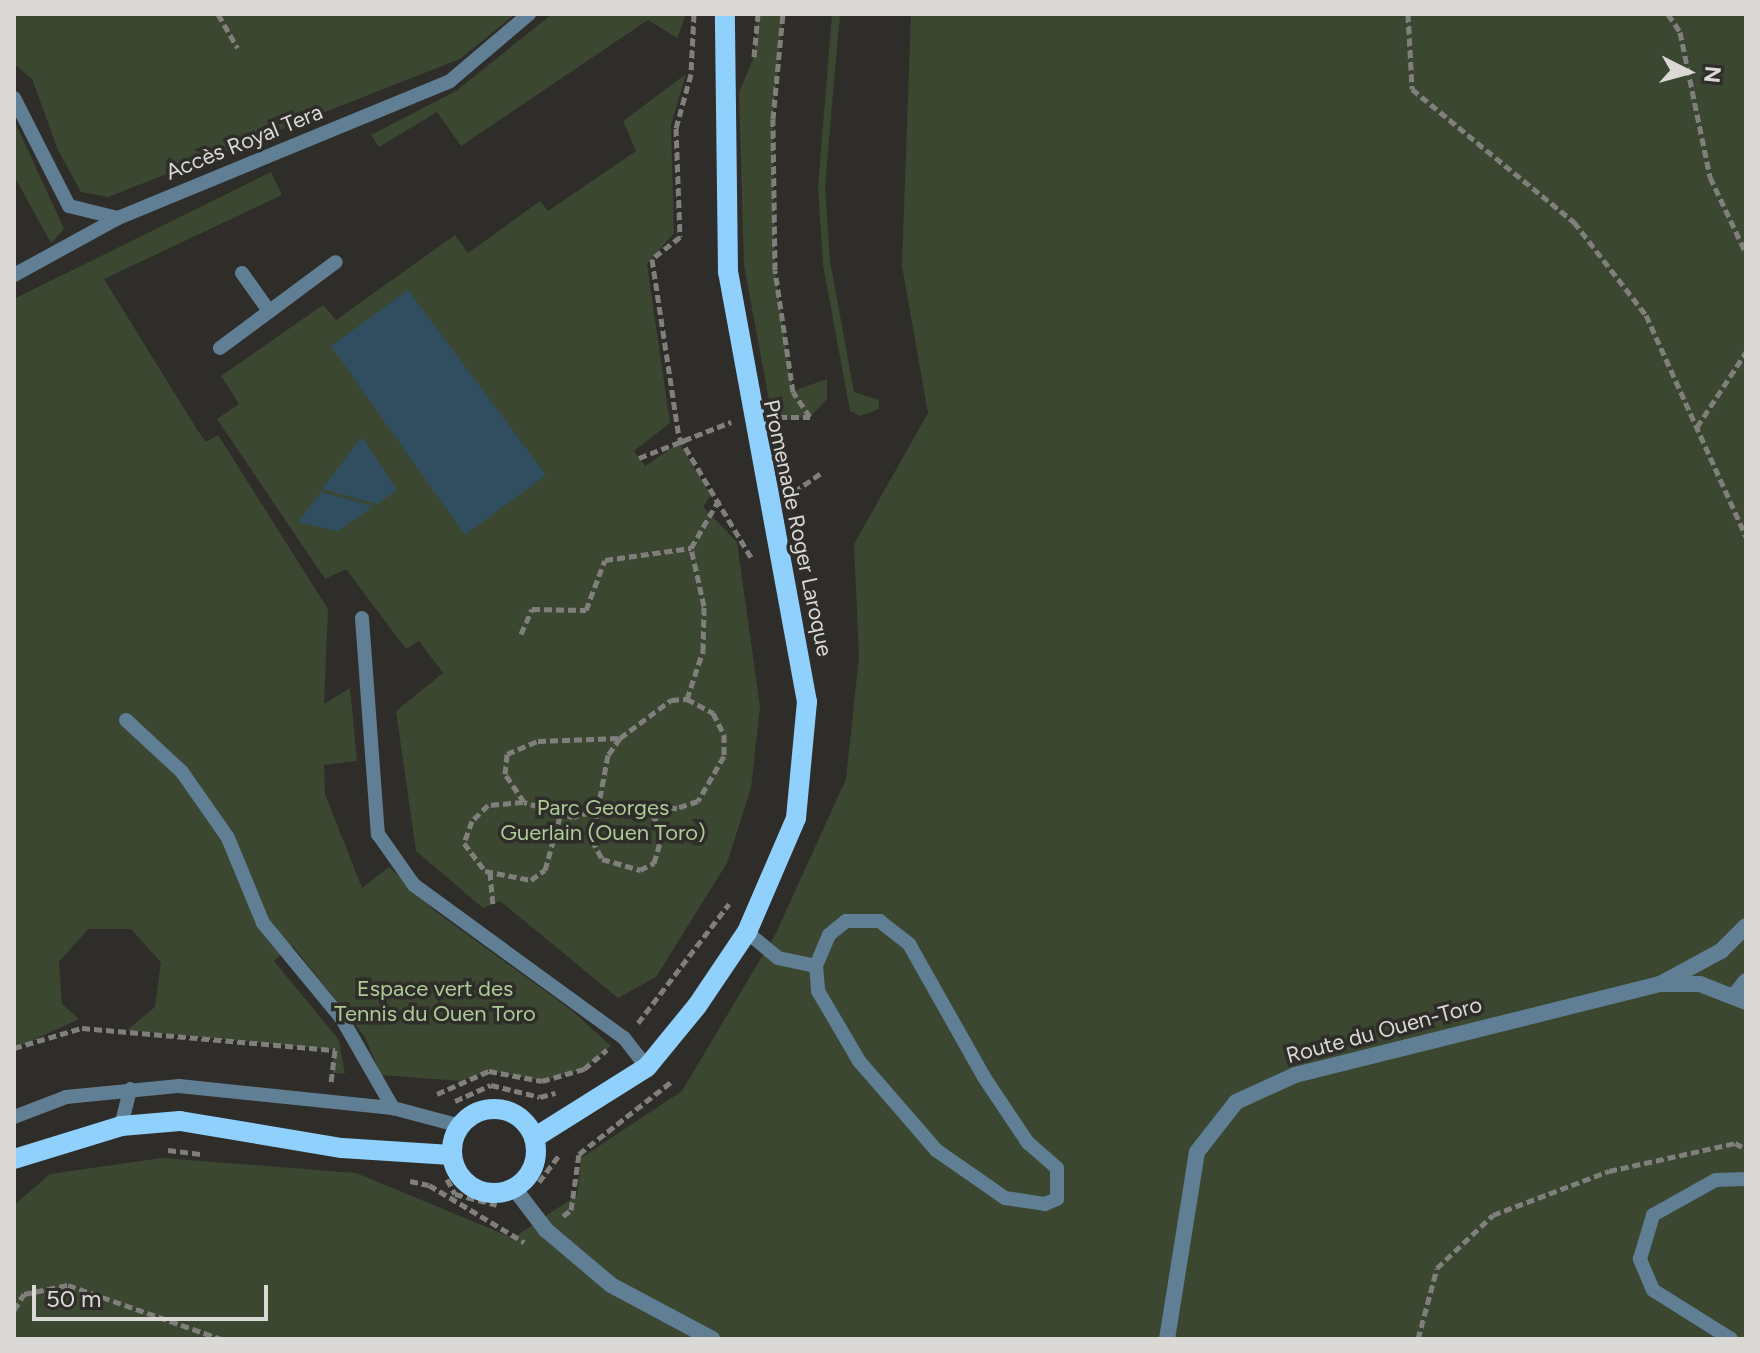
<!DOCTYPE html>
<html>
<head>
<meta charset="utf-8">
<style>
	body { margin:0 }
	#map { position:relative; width:1760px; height:1353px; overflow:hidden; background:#2f2d29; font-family:Figtree,sans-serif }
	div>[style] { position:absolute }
	.green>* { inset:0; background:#3b4731 }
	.water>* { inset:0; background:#314e60 }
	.path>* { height:5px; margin-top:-2.5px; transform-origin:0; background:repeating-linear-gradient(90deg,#817f7c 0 8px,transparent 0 12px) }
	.service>* { height:14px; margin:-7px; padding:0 7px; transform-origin:7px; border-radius:7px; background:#607f94 }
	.minor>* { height:16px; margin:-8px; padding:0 8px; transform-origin:8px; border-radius:8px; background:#607f94 }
	.primary>* { height:20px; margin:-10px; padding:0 10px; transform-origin:10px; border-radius:10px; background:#8fd0fc }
	.primary>.ring { margin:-10px; padding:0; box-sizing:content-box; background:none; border:20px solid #8fd0fc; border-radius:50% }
	span { translate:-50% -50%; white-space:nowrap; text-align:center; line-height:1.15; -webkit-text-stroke:7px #2f2d29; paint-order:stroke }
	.street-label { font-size:22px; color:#dad9d6 }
	.park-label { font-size:22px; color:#adca97 }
	.frame { position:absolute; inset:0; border:16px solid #dad9d6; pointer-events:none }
	.north { position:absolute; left:1648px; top:32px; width:80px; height:80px; -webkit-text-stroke:6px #2f2d29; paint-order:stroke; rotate:96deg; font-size:22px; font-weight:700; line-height:32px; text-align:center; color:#dad9d6 }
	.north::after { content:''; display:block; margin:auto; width:28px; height:36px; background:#dad9d6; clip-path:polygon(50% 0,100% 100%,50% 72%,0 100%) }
	.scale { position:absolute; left:32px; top:1285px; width:236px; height:36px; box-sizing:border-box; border:4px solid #dad9d6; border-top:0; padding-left:10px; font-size:24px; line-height:28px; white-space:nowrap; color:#dad9d6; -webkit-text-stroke:6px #2f2d29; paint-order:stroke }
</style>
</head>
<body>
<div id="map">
	<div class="green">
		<div style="clip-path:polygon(14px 14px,515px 14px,460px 59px,108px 197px,81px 192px,58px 150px,32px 79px,14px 64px)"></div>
		<div style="clip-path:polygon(552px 14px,686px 14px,677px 38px,648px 20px,461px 146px,437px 112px,379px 147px,371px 135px,456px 91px)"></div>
		<div style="clip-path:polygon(758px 14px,783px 14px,773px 119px,775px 270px,793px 391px,827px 379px,827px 399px,810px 417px,784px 420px,771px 411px,744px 265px,739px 92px,754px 57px)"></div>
		<div style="clip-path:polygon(832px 14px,840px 14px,825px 186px,830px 261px,854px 392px,879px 400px,879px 409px,860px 416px,850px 411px,823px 265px,818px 187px)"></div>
		<div style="clip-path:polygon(911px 14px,1746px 14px,1746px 1339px,14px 1339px,14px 1205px,50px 1174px,162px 1158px,356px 1173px,513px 1238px,577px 1195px,581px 1158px,682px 1091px,776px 933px,846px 779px,859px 657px,854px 544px,928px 413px,902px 266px)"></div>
		<div style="clip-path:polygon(686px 74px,671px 125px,674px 233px,647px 264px,670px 423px,634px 451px,645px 466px,679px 443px,711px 495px,703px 507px,737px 542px,760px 707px,751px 788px,727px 863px,656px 977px,618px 998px,500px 901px,483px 908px,416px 851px,396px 711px,443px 673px,419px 641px,406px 649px,346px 569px,325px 579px,217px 419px,239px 404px,221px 376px,323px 305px,336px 320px,455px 235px,468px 253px,540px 201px,548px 211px,636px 151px,623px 121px)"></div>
		<div style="clip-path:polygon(14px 120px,64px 229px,51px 243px,14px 176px)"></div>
		<div style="clip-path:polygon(271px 172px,282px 195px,104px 279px,198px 431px,206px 442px,218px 435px,328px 609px,324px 704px,350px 688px,357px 761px,324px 765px,325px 794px,362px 888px,389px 867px,435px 911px,570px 1009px,611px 1046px,584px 1069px,542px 1081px,490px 1071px,461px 1081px,381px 1075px,365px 1037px,292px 945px,274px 961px,339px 1040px,345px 1074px,332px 1073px,334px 1050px,127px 1030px,155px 1007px,161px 962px,131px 929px,88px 929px,59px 962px,62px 1004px,79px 1019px,14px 1049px,14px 299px)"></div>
	</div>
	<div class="water">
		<div style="clip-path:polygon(408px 290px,546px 475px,465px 535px,331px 346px)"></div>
		<div style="clip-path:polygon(362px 437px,397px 490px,377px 504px,322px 489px)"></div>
		<div style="clip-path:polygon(321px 492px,373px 506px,338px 531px,298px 522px)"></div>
	</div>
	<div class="path">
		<div style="left:218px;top:14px;width:39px;rotate:60deg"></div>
		<div style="left:694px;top:14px;width:60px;rotate:92.9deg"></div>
		<div style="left:691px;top:74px;width:56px;rotate:105.5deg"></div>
		<div style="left:676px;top:128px;width:109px;rotate:87.9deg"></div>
		<div style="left:680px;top:237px;width:36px;rotate:142deg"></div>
		<div style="left:652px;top:259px;width:180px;rotate:81.4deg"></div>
		<div style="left:679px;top:437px;width:142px;rotate:59.1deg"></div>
		<div style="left:1408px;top:14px;width:75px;rotate:86.9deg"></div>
		<div style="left:1412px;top:89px;width:210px;rotate:39.4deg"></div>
		<div style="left:1574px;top:222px;width:118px;rotate:52.3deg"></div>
		<div style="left:1646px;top:315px;width:243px;rotate:65.7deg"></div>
		<div style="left:1668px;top:14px;width:22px;rotate:56deg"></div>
		<div style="left:1680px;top:32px;width:148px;rotate:78.3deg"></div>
		<div style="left:1710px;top:177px;width:84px;rotate:64.7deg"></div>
		<div style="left:754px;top:57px;width:43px;rotate:-84.7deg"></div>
		<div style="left:779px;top:417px;width:31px"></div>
		<div style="left:810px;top:417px;width:30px;rotate:-124deg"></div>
		<div style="left:793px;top:392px;width:123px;rotate:-98.4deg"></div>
		<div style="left:775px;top:270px;width:151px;rotate:-90.8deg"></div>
		<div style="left:773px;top:119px;width:105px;rotate:-84.6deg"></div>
		<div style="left:1697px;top:427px;width:90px;rotate:-56.8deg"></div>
		<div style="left:639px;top:458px;width:99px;rotate:-21.4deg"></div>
		<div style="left:794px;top:492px;width:33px;rotate:-35deg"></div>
		<div style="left:521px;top:634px;width:27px;rotate:-66deg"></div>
		<div style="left:532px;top:609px;width:54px;rotate:1.1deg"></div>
		<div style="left:586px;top:610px;width:53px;rotate:-69.2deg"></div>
		<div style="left:605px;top:560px;width:87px;rotate:-7.9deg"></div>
		<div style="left:687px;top:699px;width:30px;rotate:28deg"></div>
		<div style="left:713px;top:713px;width:25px;rotate:63deg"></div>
		<div style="left:724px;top:735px;width:21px;rotate:90deg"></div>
		<div style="left:724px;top:756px;width:52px;rotate:120deg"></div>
		<div style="left:698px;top:801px;width:22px;rotate:162deg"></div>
		<div style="left:677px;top:808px;width:64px;rotate:-178.2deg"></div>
		<div style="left:613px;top:806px;width:41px;rotate:164.6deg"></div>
		<div style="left:573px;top:817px;width:51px;rotate:-163deg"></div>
		<div style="left:524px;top:802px;width:34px;rotate:-124deg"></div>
		<div style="left:505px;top:774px;width:20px;rotate:-84deg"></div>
		<div style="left:507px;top:754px;width:34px;rotate:-23deg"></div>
		<div style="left:538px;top:741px;width:82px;rotate:-2.1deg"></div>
		<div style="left:620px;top:738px;width:64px;rotate:-36.7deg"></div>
		<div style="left:671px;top:700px;width:16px;rotate:-4deg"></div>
		<div style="left:687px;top:699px;width:51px;rotate:-71.6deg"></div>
		<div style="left:703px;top:651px;width:45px;rotate:-88.7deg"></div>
		<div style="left:704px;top:606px;width:59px;rotate:-102.6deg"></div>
		<div style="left:691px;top:548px;width:58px;rotate:-59.9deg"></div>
		<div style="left:620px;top:738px;width:21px;rotate:125deg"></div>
		<div style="left:608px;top:755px;width:86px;rotate:100.7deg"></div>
		<div style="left:592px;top:840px;width:21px;rotate:62deg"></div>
		<div style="left:602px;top:859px;width:40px;rotate:16deg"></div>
		<div style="left:640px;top:870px;width:16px;rotate:-27deg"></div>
		<div style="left:654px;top:863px;width:33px;rotate:-74deg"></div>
		<div style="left:663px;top:831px;width:30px;rotate:-124deg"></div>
		<div style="left:523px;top:802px;width:35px;rotate:175deg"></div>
		<div style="left:488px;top:805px;width:23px;rotate:135deg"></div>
		<div style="left:472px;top:821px;width:23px;rotate:110deg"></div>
		<div style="left:464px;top:843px;width:35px;rotate:53deg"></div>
		<div style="left:485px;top:871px;width:47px;rotate:11.1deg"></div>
		<div style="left:531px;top:880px;width:17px;rotate:-36deg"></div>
		<div style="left:545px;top:870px;width:59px;rotate:-74.3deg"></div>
		<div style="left:490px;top:872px;width:32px;rotate:85deg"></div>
		<div style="left:638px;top:1023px;width:150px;rotate:-52.6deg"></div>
		<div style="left:14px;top:1048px;width:71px;rotate:-16.4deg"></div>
		<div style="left:82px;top:1028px;width:254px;rotate:5deg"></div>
		<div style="left:335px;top:1050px;width:33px;rotate:97deg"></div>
		<div style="left:437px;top:1094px;width:57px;rotate:-23.9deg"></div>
		<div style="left:489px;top:1071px;width:54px;rotate:10.7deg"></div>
		<div style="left:542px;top:1081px;width:44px;rotate:-15.9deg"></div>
		<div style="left:584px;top:1069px;width:30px;rotate:-40deg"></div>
		<div style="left:455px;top:1101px;width:39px;rotate:-24deg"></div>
		<div style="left:491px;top:1085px;width:50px;rotate:13.8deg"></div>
		<div style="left:540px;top:1097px;width:16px;rotate:-15deg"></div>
		<div style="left:168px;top:1150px;width:34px;rotate:7deg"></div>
		<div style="left:447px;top:1179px;width:17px;rotate:62deg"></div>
		<div style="left:455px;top:1194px;width:43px;rotate:14.7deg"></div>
		<div style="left:410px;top:1181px;width:19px;rotate:12deg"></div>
		<div style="left:429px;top:1185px;width:111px;rotate:31deg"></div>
		<div style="left:539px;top:1182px;width:34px;rotate:-53deg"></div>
		<div style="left:563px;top:1216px;width:10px;rotate:-37deg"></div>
		<div style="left:571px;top:1210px;width:57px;rotate:-81.9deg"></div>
		<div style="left:579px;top:1154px;width:118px;rotate:-38.1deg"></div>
		<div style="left:14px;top:1310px;width:19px;rotate:-58deg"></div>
		<div style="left:24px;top:1294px;width:45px;rotate:-11.6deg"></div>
		<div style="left:68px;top:1285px;width:162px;rotate:19.4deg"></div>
		<div style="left:1418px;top:1339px;width:73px;rotate:-75deg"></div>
		<div style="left:1437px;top:1268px;width:77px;rotate:-43.4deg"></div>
		<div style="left:1493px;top:1215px;width:124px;rotate:-20.8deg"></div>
		<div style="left:1609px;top:1171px;width:129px;rotate:-12.5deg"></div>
		<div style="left:1735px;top:1143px;width:13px;rotate:29deg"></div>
	</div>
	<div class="service">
		<div style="left:14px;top:98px;width:121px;rotate:63deg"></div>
		<div style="left:69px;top:206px;width:50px;rotate:13.8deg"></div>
		<div style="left:242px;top:273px;width:47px;rotate:54.6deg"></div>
		<div style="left:14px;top:275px;width:119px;rotate:-28.7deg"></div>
		<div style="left:118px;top:218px;width:359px;rotate:-22.4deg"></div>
		<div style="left:450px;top:81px;width:104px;rotate:-40.3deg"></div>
		<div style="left:220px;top:348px;width:144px;rotate:-36.6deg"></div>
		<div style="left:362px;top:618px;width:217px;rotate:85.8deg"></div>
		<div style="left:378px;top:834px;width:62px;rotate:54.8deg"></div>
		<div style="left:414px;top:885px;width:260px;rotate:36.1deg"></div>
		<div style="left:624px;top:1038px;width:37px;rotate:52deg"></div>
		<div style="left:126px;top:720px;width:76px;rotate:42.9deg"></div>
		<div style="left:182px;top:772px;width:80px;rotate:55.1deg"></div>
		<div style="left:228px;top:838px;width:92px;rotate:67.6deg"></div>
		<div style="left:263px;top:923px;width:124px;rotate:50.5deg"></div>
		<div style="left:342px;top:1019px;width:103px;rotate:60.2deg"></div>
		<div style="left:747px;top:932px;width:40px;rotate:40deg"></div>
		<div style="left:778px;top:958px;width:39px;rotate:12deg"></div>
		<div style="left:816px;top:966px;width:25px;rotate:85deg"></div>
		<div style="left:818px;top:991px;width:81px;rotate:59.6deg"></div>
		<div style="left:859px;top:1061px;width:118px;rotate:49.1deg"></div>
		<div style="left:936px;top:1150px;width:84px;rotate:34.8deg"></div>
		<div style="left:1005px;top:1198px;width:40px;rotate:8.5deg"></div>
		<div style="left:1045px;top:1204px;width:13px;rotate:-23deg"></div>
		<div style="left:1057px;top:1199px;width:31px;rotate:-90deg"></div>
		<div style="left:1057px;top:1168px;width:38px;rotate:-139deg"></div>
		<div style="left:1028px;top:1143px;width:79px;rotate:-123.7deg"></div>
		<div style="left:984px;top:1077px;width:153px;rotate:-119.4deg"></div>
		<div style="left:909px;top:944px;width:37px;rotate:-142deg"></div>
		<div style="left:880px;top:921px;width:34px;rotate:180deg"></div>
		<div style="left:846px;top:921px;width:22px;rotate:141deg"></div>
		<div style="left:829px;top:935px;width:34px;rotate:113deg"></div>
		<div style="left:14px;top:1117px;width:56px;rotate:-21deg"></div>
		<div style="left:66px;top:1097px;width:114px;rotate:-5.6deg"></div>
		<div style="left:179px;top:1086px;width:215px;rotate:5.9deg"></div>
		<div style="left:393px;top:1108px;width:69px;rotate:15deg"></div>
		<div style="left:121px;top:1126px;width:38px;rotate:-76deg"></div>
		<div style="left:1731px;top:1339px;width:92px;rotate:-147.9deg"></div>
		<div style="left:1653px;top:1290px;width:34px;rotate:-113deg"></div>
		<div style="left:1640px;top:1259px;width:46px;rotate:-73.5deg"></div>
		<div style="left:1653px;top:1215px;width:72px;rotate:-29.1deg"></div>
		<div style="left:1716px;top:1180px;width:30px;rotate:-2deg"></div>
	</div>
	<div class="minor">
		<div style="left:1662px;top:983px;width:67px;rotate:-28.5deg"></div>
		<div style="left:1721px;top:951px;width:35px;rotate:-45deg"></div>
		<div style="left:1735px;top:995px;width:18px;rotate:-52deg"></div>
		<div style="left:514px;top:1188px;width:53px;rotate:52.7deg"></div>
		<div style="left:546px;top:1230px;width:85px;rotate:40.2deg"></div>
		<div style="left:611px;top:1285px;width:115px;rotate:28.1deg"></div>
		<div style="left:1167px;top:1339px;width:189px;rotate:-80.9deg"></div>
		<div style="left:1197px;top:1152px;width:63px;rotate:-52deg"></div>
		<div style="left:1236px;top:1102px;width:65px;rotate:-24.6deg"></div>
		<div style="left:1295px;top:1075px;width:376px;rotate:-14deg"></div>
		<div style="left:1660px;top:984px;width:40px"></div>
		<div style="left:1700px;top:984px;width:49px;rotate:21.4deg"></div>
	</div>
	<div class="primary">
		<div class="ring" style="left:452px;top:1109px;width:64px;height:64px"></div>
		<div style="left:534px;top:1138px;width:133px;rotate:-32.1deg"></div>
		<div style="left:647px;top:1067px;width:79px;rotate:-50.7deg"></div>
		<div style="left:697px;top:1006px;width:89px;rotate:-56deg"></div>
		<div style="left:747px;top:932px;width:124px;rotate:-66.7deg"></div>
		<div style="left:796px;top:818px;width:117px;rotate:-84.6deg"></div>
		<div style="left:807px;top:702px;width:437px;rotate:-100.4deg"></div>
		<div style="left:728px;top:272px;width:258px;rotate:-90.7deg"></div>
		<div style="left:14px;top:1159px;width:112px;rotate:-17.1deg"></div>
		<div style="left:121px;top:1126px;width:59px;rotate:-4.8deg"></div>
		<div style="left:180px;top:1121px;width:164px;rotate:9.5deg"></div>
		<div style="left:342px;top:1148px;width:109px;rotate:3.7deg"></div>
	</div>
	<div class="street-label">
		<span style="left:244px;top:142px;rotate:-22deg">Accès Royal Tera</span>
		<span style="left:798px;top:528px;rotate:78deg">Promenade Roger Laroque</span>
		<span style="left:1384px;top:1030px;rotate:-15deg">Route du Ouen-Toro</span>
	</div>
	<div class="park-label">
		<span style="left:603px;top:820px">Parc Georges<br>Guerlain (Ouen Toro)</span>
		<span style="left:435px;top:1001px">Espace vert des<br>Tennis du Ouen Toro</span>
	</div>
	<div class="frame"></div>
	<div class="north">N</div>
	<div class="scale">50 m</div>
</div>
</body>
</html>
